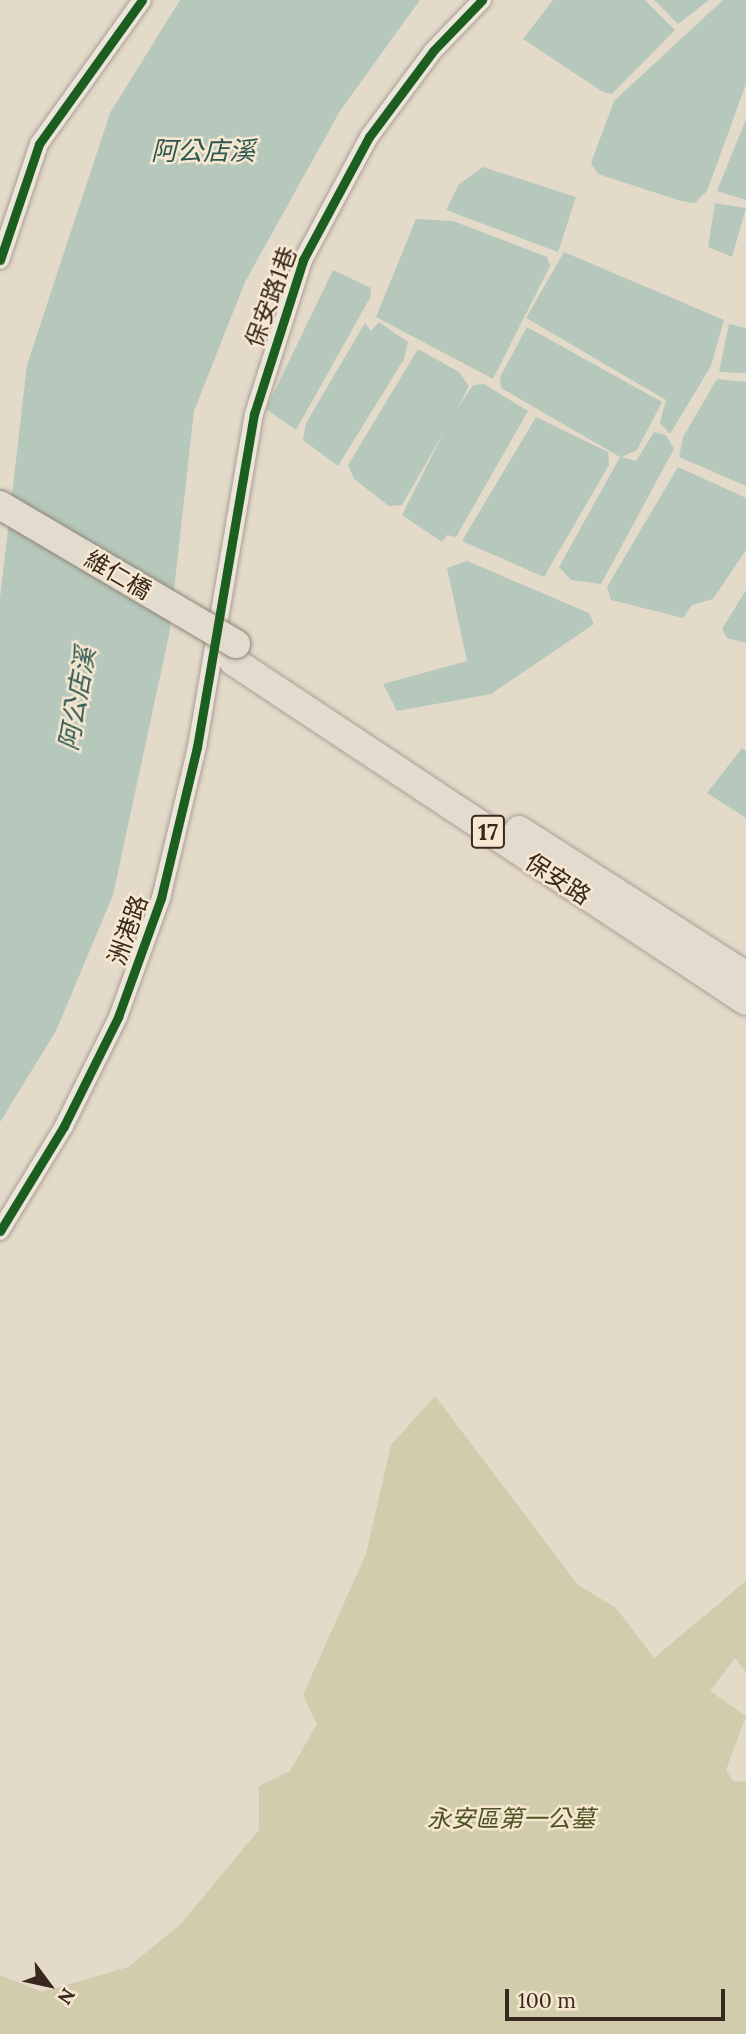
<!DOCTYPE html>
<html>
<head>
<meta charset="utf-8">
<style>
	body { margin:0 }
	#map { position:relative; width:746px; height:2034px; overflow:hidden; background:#e4daca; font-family:Lora,"Noto Sans TC",serif }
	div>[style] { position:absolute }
	.cemetery>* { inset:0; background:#d0ccac }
	.water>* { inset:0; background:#b6c8bb }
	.roads { filter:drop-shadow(0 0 2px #a99f94) drop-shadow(0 0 2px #a99f94) }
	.street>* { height:18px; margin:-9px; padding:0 9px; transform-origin:9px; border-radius:9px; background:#ece5dc }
	.primary>* { height:28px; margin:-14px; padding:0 14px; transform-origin:14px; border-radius:14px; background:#e3dbcd }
	.bridges { filter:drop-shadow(0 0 2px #8e857a) drop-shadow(0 0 2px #8e857a) }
	.primary-bridge>* { height:28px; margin:-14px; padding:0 14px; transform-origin:14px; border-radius:14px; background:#e3dbcd }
	.cycleway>* { height:9px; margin:-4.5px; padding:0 4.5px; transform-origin:4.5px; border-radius:4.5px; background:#1b5e20 }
	span { translate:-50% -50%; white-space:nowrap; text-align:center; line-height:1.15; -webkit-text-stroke:5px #f6e7d0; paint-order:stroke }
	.shield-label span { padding:2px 5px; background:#f6e7d0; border:2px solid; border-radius:5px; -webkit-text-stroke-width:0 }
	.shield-label { font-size:23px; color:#37271c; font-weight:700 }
	.street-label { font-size:24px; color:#37271c }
	.park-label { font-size:24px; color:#4d5423; font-style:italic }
	.water-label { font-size:26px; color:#2b5750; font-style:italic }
	.north { position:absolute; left:14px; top:1950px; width:70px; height:70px; -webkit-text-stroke:5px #f6e7d0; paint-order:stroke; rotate:123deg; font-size:19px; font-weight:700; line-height:28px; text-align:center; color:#37271c }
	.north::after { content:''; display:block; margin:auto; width:24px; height:32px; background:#37271c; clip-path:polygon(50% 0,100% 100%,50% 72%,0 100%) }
	.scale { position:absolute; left:505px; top:1989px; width:220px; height:32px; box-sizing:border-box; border:4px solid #37271c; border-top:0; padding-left:9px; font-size:21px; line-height:24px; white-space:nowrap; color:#37271c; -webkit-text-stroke:5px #f6e7d0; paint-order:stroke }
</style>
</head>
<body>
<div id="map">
	<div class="cemetery">
		<div style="clip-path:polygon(435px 1396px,578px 1585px,616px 1608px,654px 1658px,746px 1581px,746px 1672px,735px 1658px,710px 1691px,746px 1716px,726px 1770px,733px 1781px,746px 1782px,746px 2034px,0 2034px,0 1975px,42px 1992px,128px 1967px,180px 1925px,259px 1830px,259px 1786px,290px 1771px,317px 1724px,303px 1695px,366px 1554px,391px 1445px)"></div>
	</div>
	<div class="water">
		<div style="clip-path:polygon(180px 0,420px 0,340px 111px,245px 282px,194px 411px,169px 635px,113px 895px,56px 1031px,0 1122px,0 598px,27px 365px,110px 113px)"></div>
		<div style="clip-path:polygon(553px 0,645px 0,675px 30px,612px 94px,603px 92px,523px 39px)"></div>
		<div style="clip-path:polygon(654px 0,709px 0,678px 24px)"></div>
		<div style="clip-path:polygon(723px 0,746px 0,746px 84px,707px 191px,695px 203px,681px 201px,598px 174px,591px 163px,614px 101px)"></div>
		<div style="clip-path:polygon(746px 119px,746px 200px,717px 191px)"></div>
		<div style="clip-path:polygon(483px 167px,576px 197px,558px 252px,446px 210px,459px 184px)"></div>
		<div style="clip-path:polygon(715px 203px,746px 208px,732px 257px,708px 247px)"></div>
		<div style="clip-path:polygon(416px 219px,453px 221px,547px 257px,550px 266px,493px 379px,376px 317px)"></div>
		<div style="clip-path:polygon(564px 252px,724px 320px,711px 366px,670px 434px,660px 423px,666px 400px,526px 318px)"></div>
		<div style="clip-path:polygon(333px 270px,371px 288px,370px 298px,296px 430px,266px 409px)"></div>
		<div style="clip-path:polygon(379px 322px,408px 342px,404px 359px,338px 466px,303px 440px,306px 423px,365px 323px,371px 331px)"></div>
		<div style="clip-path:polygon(729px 324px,746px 328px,746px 373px,719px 372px)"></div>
		<div style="clip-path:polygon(527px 327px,662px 402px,637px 450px,621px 457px,636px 461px,654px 432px,666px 435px,674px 449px,601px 584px,571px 580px,559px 567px,620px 457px,501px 388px,500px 377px)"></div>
		<div style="clip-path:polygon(418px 349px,459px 372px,469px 386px,457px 409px,473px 385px,484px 384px,528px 411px,456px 537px,447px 535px,442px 542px,402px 515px,444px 432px,402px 505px,389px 506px,354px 479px,348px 465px)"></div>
		<div style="clip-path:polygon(717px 379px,746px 382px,746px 486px,679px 457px,683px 437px)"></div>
		<div style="clip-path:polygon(536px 417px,608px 452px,609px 465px,544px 577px,462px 541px)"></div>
		<div style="clip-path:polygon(678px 467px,746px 498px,746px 550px,713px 599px,692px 605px,683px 618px,611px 600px,607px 587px)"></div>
		<div style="clip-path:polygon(467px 561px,589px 613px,594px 624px,491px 694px,397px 711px,383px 684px,467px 661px,447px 568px)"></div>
		<div style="clip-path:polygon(746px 590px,746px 643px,727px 638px,722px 629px)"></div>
		<div style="clip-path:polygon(742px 748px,746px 751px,746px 818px,707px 793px)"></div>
	</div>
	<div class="roads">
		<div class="street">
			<div style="left:0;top:260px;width:122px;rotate:-71.4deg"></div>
			<div style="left:39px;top:144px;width:177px;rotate:-54.4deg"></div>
			<div style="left:0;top:1231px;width:123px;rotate:-58.6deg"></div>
			<div style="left:64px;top:1126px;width:122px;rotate:-63.6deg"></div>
			<div style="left:118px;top:1017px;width:127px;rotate:-70.1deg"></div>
			<div style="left:161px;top:898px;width:155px;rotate:-76.6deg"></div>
			<div style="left:197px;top:747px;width:338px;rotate:-80.3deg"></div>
			<div style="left:254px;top:414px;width:162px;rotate:-72.3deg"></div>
			<div style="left:303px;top:260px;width:140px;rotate:-61.8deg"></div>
			<div style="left:369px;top:137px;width:107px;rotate:-53.3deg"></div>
			<div style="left:433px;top:51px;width:71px;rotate:-46.1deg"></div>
		</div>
		<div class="primary">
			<div style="left:233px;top:661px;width:615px;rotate:33.54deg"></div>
			<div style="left:519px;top:830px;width:270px;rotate:32.7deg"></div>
		</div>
	</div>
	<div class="bridges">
		<div class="primary-bridge">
			<div style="left:0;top:505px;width:274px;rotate:30.5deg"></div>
		</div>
	</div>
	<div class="cycleway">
		<div style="left:0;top:260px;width:122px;rotate:-71.4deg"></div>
		<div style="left:39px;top:144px;width:177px;rotate:-54.4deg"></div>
		<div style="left:0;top:1231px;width:123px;rotate:-58.6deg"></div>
		<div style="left:64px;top:1126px;width:122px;rotate:-63.6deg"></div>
		<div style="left:118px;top:1017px;width:127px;rotate:-70.1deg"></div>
		<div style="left:161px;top:898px;width:155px;rotate:-76.6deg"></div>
		<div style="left:197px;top:747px;width:338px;rotate:-80.3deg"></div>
		<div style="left:254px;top:414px;width:162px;rotate:-72.3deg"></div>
		<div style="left:303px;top:260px;width:140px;rotate:-61.8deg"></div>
		<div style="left:369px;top:137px;width:107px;rotate:-53.3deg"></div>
		<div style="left:433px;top:51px;width:71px;rotate:-46.1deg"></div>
	</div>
	<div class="shield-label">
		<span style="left:488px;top:832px">17</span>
	</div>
	<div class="street-label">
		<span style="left:271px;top:297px;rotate:-70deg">保安路1巷</span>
		<span style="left:118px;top:575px;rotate:30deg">維仁橋</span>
		<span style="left:558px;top:879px;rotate:33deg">保安路</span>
		<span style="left:128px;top:930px;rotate:-70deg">洲港路</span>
	</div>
	<div class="park-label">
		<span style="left:511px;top:1819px">永安區第一公墓</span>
	</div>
	<div class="water-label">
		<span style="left:203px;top:151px">阿公店溪</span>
		<span style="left:77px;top:699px;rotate:-80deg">阿公店溪</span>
	</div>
	<div class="north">N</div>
	<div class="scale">100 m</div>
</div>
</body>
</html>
